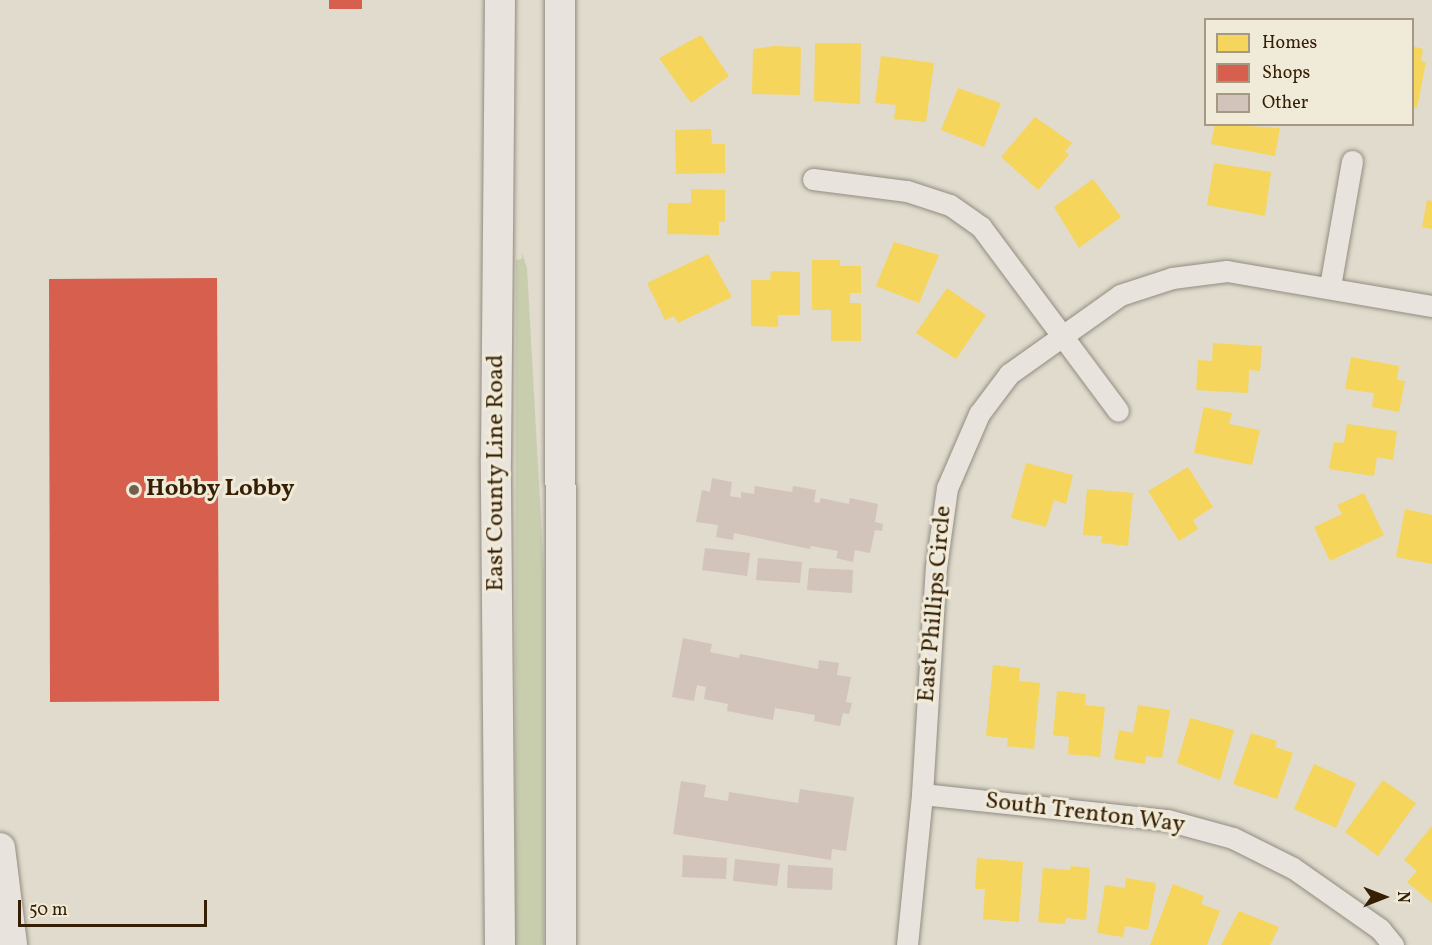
<!DOCTYPE html>
<html>
<head>
<meta charset="utf-8">
<style>
	body { margin:0 }
	#map { position:relative; width:1432px; height:945px; overflow:hidden; background:#e0dbcc; font-family:Vollkorn,serif }
	div>[style] { position:absolute }
	.green>* { inset:0; background:#c8cdae }
	.homes>* { inset:0; background:#f6d55c }
	.shops>* { inset:0; background:#d6604d }
	.building>* { inset:0; background:#d2c4ba }
	.roads { filter:drop-shadow(0 0 2px #928c81) drop-shadow(0 0 2px #928c81) }
	.street>* { height:21px; margin:-10.5px; padding:0 10.5px; transform-origin:10.5px; border-radius:10.5px; background:#e8e4dd }
	.secondary>* { height:30px; margin:-15px; padding:0 15px; transform-origin:15px; border-radius:15px; background:#e8e4dd }
	.dots>* { width:16px; height:16px; translate:-50% -50%; box-sizing:border-box; border:3px solid #f0ead9; border-radius:50% }
	span { translate:-50% -50%; white-space:nowrap; text-align:center; line-height:1.15; -webkit-text-stroke:6px #f0ead9; paint-order:stroke }
	.street-label { font-size:24px; color:#361f04 }
	.poi-label { font-size:24px; color:#361f04; font-weight:700 }
	.left { translate:0 -50%; text-align:left }
	.legend { position:absolute; left:1204px; top:18px; width:210px; height:108px; box-sizing:border-box; background:#f0ead9; border:2px solid #a69984; margin:0; padding:8px 10px; list-style:none; font-size:18px; color:#361f04 }
	.legend li { display:flex; align-items:center; gap:12px; height:30px }
	.legend b { width:30px; border:2px solid #a69984 }
	.north { position:absolute; left:1354px; top:867px; width:60px; height:60px; -webkit-text-stroke:4px #f0ead9; paint-order:stroke; rotate:90deg; font-size:16px; font-weight:700; line-height:24px; text-align:center; color:#361f04 }
	.north::after { content:''; display:block; margin:auto; width:21px; height:27px; background:#361f04; clip-path:polygon(50% 0,100% 100%,50% 72%,0 100%) }
	.scale { position:absolute; left:18px; top:900px; width:189px; height:27px; box-sizing:border-box; border:3px solid #361f04; border-top:0; padding-left:8px; font-size:18px; line-height:21px; white-space:nowrap; color:#361f04; -webkit-text-stroke:4px #f0ead9; paint-order:stroke }
</style>
</head>
<body>
<div id="map">
	<div class="green">
		<div style="clip-path:polygon(522px 253px,527px 268px,544px 573px,544px 945px,515px 945px,516px 260px,522px 259px)"></div>
	</div>
	<div class="homes">
		<div style="clip-path:polygon(701px 35px,729px 76px,691px 103px,659px 58px)"></div>
		<div style="clip-path:polygon(815px 43px,861px 43px,860px 104px,814px 101px)"></div>
		<div style="clip-path:polygon(775px 46px,801px 47px,800px 95px,752px 94px,753px 49px)"></div>
		<div style="clip-path:polygon(1412px 46px,1423px 49px,1421px 61px,1426px 62px,1417px 108px,1412px 107px)"></div>
		<div style="clip-path:polygon(881px 56px,934px 63px,926px 122px,894px 119px,896px 105px,875px 103px)"></div>
		<div style="clip-path:polygon(958px 88px,1001px 103px,984px 147px,941px 130px)"></div>
		<div style="clip-path:polygon(1035px 117px,1072px 143px,1065px 151px,1069px 155px,1038px 190px,1001px 157px)"></div>
		<div style="clip-path:polygon(1215px 124px,1280px 128px,1275px 156px,1211px 144px)"></div>
		<div style="clip-path:polygon(711px 129px,712px 144px,725px 144px,725px 173px,676px 174px,675px 130px)"></div>
		<div style="clip-path:polygon(1214px 163px,1271px 172px,1265px 216px,1207px 205px)"></div>
		<div style="clip-path:polygon(1093px 179px,1121px 217px,1079px 248px,1054px 207px)"></div>
		<div style="clip-path:polygon(691px 189px,725px 190px,725px 222px,719px 222px,719px 235px,667px 234px,668px 203px,691px 203px)"></div>
		<div style="clip-path:polygon(1427px 200px,1432px 201px,1432px 229px,1422px 227px)"></div>
		<div style="clip-path:polygon(894px 242px,939px 255px,919px 303px,876px 286px)"></div>
		<div style="clip-path:polygon(708px 254px,732px 297px,678px 323px,674px 316px,665px 320px,647px 283px)"></div>
		<div style="clip-path:polygon(812px 260px,840px 260px,840px 266px,861px 266px,861px 293px,850px 293px,850px 303px,861px 303px,861px 341px,831px 341px,831px 310px,812px 310px)"></div>
		<div style="clip-path:polygon(771px 271px,800px 272px,800px 315px,778px 315px,778px 327px,751px 326px,751px 280px,770px 280px)"></div>
		<div style="clip-path:polygon(947px 288px,986px 315px,956px 359px,916px 333px)"></div>
		<div style="clip-path:polygon(1213px 343px,1262px 346px,1260px 371px,1249px 370px,1248px 393px,1196px 390px,1198px 360px,1212px 361px)"></div>
		<div style="clip-path:polygon(1351px 357px,1399px 366px,1397px 380px,1405px 381px,1399px 412px,1372px 407px,1374px 393px,1345px 389px)"></div>
		<div style="clip-path:polygon(1204px 407px,1232px 413px,1229px 424px,1260px 430px,1252px 465px,1194px 453px)"></div>
		<div style="clip-path:polygon(1347px 424px,1397px 431px,1393px 460px,1377px 457px,1374px 476px,1329px 469px,1334px 442px,1344px 443px)"></div>
		<div style="clip-path:polygon(1026px 463px,1073px 475px,1066px 504px,1054px 500px,1046px 527px,1011px 518px)"></div>
		<div style="clip-path:polygon(1188px 467px,1213px 507px,1193px 520px,1198px 529px,1179px 541px,1148px 491px)"></div>
		<div style="clip-path:polygon(1087px 489px,1133px 493px,1128px 546px,1101px 543px,1102px 536px,1083px 535px)"></div>
		<div style="clip-path:polygon(1364px 493px,1384px 535px,1330px 561px,1314px 527px,1342px 514px,1337px 505px)"></div>
		<div style="clip-path:polygon(1405px 509px,1432px 515px,1432px 564px,1396px 557px)"></div>
		<div style="clip-path:polygon(993px 665px,1020px 668px,1019px 681px,1040px 683px,1034px 749px,1007px 746px,1008px 738px,986px 736px)"></div>
		<div style="clip-path:polygon(1057px 691px,1086px 694px,1085px 705px,1105px 707px,1100px 757px,1068px 754px,1069px 737px,1053px 735px)"></div>
		<div style="clip-path:polygon(1138px 705px,1170px 710px,1162px 758px,1146px 756px,1145px 764px,1114px 759px,1119px 730px,1133px 733px)"></div>
		<div style="clip-path:polygon(1190px 718px,1234px 730px,1220px 780px,1177px 763px)"></div>
		<div style="clip-path:polygon(1251px 733px,1277px 741px,1275px 747px,1293px 753px,1277px 799px,1233px 784px)"></div>
		<div style="clip-path:polygon(1314px 764px,1356px 783px,1336px 828px,1294px 809px)"></div>
		<div style="clip-path:polygon(1383px 780px,1416px 803px,1378px 856px,1345px 832px)"></div>
		<div style="clip-path:polygon(1432px 826px,1432px 903px,1407px 882px,1417px 871px,1404px 860px)"></div>
		<div style="clip-path:polygon(977px 858px,1023px 862px,1019px 922px,983px 919px,985px 889px,975px 889px)"></div>
		<div style="clip-path:polygon(1071px 866px,1090px 868px,1086px 920px,1066px 918px,1065px 924px,1038px 922px,1043px 868px,1070px 870px)"></div>
		<div style="clip-path:polygon(1126px 878px,1156px 883px,1148px 930px,1125px 926px,1123px 937px,1097px 933px,1105px 885px,1125px 888px)"></div>
		<div style="clip-path:polygon(1173px 884px,1204px 896px,1201px 904px,1220px 911px,1207px 945px,1150px 945px)"></div>
		<div style="clip-path:polygon(1239px 911px,1279px 927px,1270px 945px,1221px 945px)"></div>
	</div>
	<div class="shops">
		<div style="clip-path:polygon(329px 0,362px 0,362px 9px,329px 9px)"></div>
		<div style="clip-path:polygon(217px 278px,219px 701px,50px 702px,49px 279px)"></div>
	</div>
	<div class="building">
		<div style="clip-path:polygon(712px 478px,732px 482px,730px 496px,741px 498px,741px 492px,754px 494px,755px 486px,792px 492px,793px 486px,816px 490px,814px 502px,819px 503px,821px 498px,849px 504px,850px 498px,878px 504px,875px 522px,883px 524px,882px 531px,875px 530px,870px 553px,855px 550px,853px 562px,836px 558px,838px 551px,811px 546px,810px 549px,734px 533px,733px 540px,716px 537px,718px 525px,696px 522px,702px 490px,710px 492px)"></div>
		<div style="clip-path:polygon(705px 548px,750px 553px,747px 576px,702px 570px)"></div>
		<div style="clip-path:polygon(758px 558px,802px 562px,800px 583px,756px 580px)"></div>
		<div style="clip-path:polygon(809px 568px,853px 570px,852px 593px,807px 590px)"></div>
		<div style="clip-path:polygon(683px 638px,712px 644px,710px 652px,739px 658px,740px 654px,818px 669px,819px 660px,839px 663px,837px 675px,851px 677px,846px 702px,852px 703px,849px 714px,843px 713px,840px 726px,814px 721px,815px 715px,775px 708px,773px 720px,727px 711px,728px 704px,704px 699px,706px 687px,697px 685px,694px 701px,672px 697px)"></div>
		<div style="clip-path:polygon(681px 781px,706px 785px,704px 797px,728px 801px,729px 792px,798px 803px,800px 789px,854px 797px,846px 851px,832px 849px,831px 860px,673px 834px)"></div>
		<div style="clip-path:polygon(683px 855px,727px 858px,726px 879px,682px 877px)"></div>
		<div style="clip-path:polygon(735px 859px,780px 864px,777px 886px,733px 881px)"></div>
		<div style="clip-path:polygon(788px 865px,833px 868px,832px 890px,787px 888px)"></div>
	</div>
	<div class="roads">
		<div class="street">
			<div style="left:813px;top:179px;width:95px;rotate:7.3deg"></div>
			<div style="left:907px;top:191px;width:45px;rotate:18deg"></div>
			<div style="left:950px;top:205px;width:38px;rotate:35deg"></div>
			<div style="left:981px;top:227px;width:229px;rotate:53.3deg"></div>
			<div style="left:1330px;top:286px;width:127px;rotate:-80deg"></div>
			<div style="left:922px;top:794px;width:246px;rotate:6.1deg"></div>
			<div style="left:1167px;top:820px;width:68px;rotate:15.3deg"></div>
			<div style="left:1233px;top:838px;width:67px;rotate:26.6deg"></div>
			<div style="left:1293px;top:868px;width:106px;rotate:35deg"></div>
			<div style="left:1380px;top:929px;width:21px;rotate:51deg"></div>
			<div style="left:907px;top:945px;width:152px;rotate:-84.3deg"></div>
			<div style="left:922px;top:794px;width:227px;rotate:-86.5deg"></div>
			<div style="left:936px;top:567px;width:80px;rotate:-82.1deg"></div>
			<div style="left:947px;top:488px;width:81px;rotate:-66.6deg"></div>
			<div style="left:979px;top:414px;width:50px;rotate:-53.1deg"></div>
			<div style="left:1009px;top:374px;width:136px;rotate:-35.4deg"></div>
			<div style="left:1120px;top:295px;width:55px;rotate:-18.1deg"></div>
			<div style="left:1172px;top:278px;width:55px;rotate:-7.3deg"></div>
			<div style="left:1227px;top:271px;width:208px;rotate:9.7deg"></div>
		</div>
		<div class="secondary">
			<div style="left:560px;top:0;width:945px;rotate:89.94deg"></div>
			<div style="left:0;top:848px;width:98px;rotate:82.9deg"></div>
			<div style="left:500px;top:945px;width:487px;rotate:-90.5deg"></div>
			<div style="left:496px;top:458px;width:458px;rotate:-89.5deg"></div>
		</div>
	</div>
	<div class="dots">
		<div style="left:134px;top:490px;background:#72614a"></div>
	</div>
	<div class="street-label">
		<span style="left:497px;top:473px;rotate:-90deg">East County Line Road</span>
		<span style="left:936px;top:604px;rotate:-85deg">East Phillips Circle</span>
		<span style="left:1085px;top:814px;rotate:7deg">South Trenton Way</span>
	</div>
	<div class="poi-label">
		<span class="left" style="left:146px;top:490px">Hobby Lobby</span>
	</div>
	<ul class="legend">
	<li><b style="height:16px;background:#f6d55c"></b>Homes</li>
	<li><b style="height:16px;background:#d6604d"></b>Shops</li>
	<li><b style="height:16px;background:#d2c4ba"></b>Other</li>
	</ul>
	<div class="north">N</div>
	<div class="scale">50 m</div>
</div>
</body>
</html>
